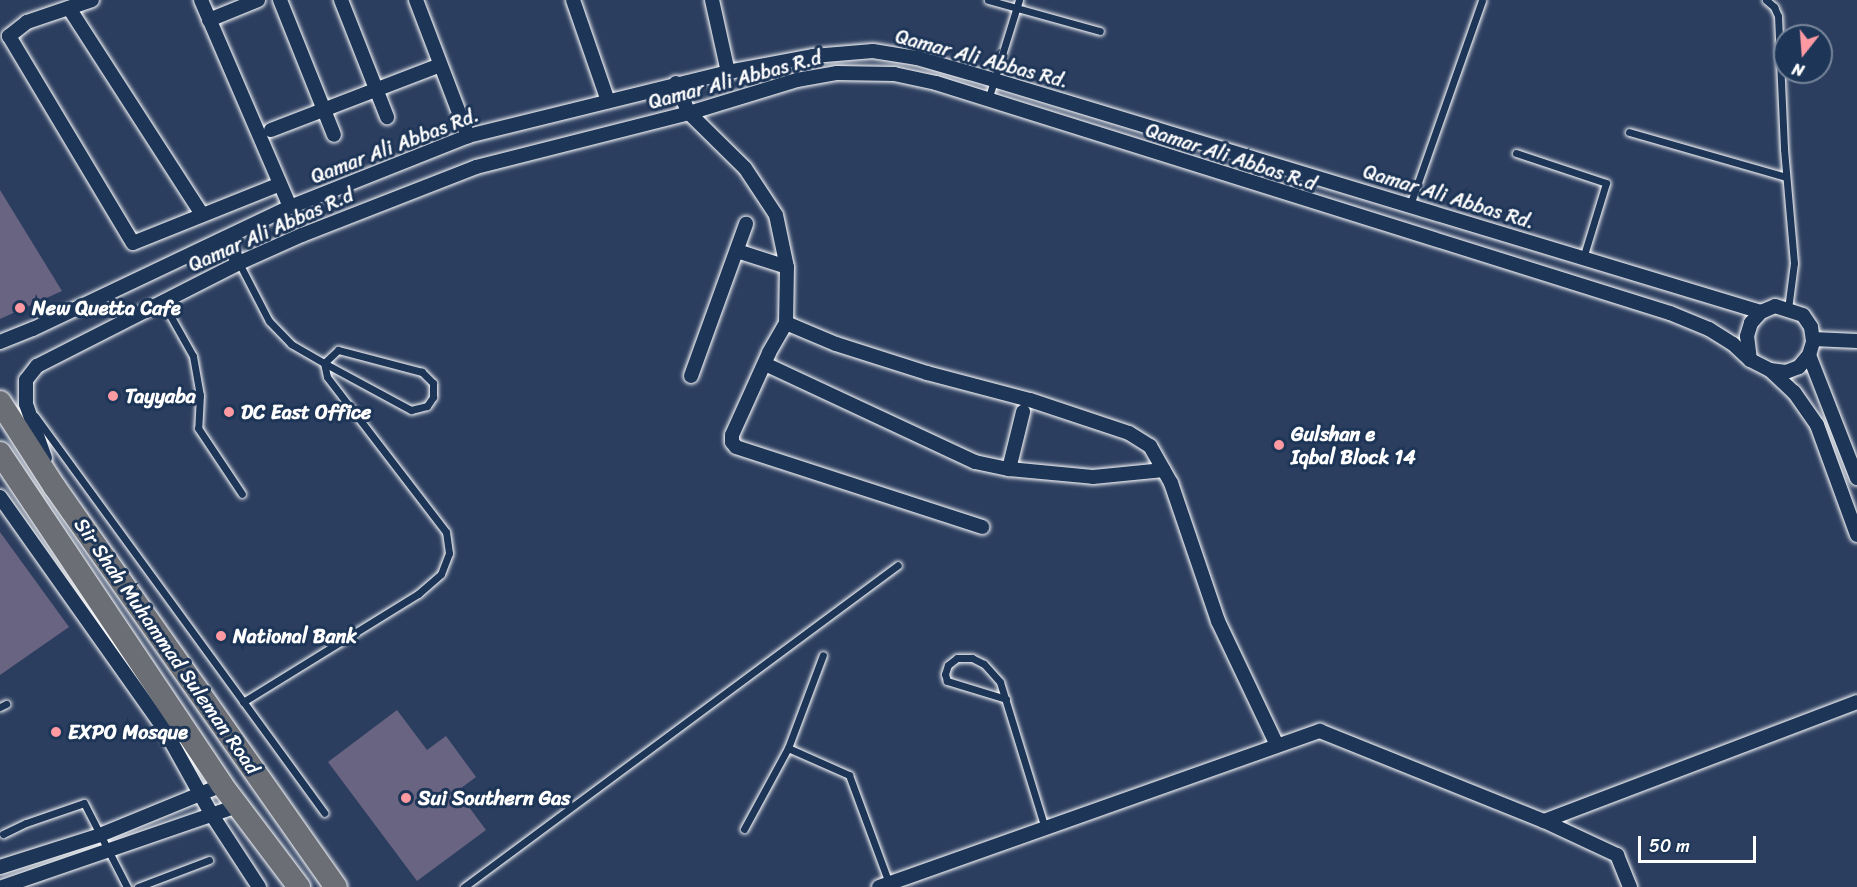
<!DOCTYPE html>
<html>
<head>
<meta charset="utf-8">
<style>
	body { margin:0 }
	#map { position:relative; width:1857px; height:887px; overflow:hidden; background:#2c3e5f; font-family:Sriracha,sans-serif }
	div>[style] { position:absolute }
	.building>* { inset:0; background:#696481 }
	.roads { filter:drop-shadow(0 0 2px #fff) drop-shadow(0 0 2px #fff) }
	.service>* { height:7px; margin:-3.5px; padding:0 3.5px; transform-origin:3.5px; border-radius:3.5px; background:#1d3557 }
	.minor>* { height:14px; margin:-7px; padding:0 7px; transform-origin:7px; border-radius:7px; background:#1d3557 }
	.trunk>* { height:22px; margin:-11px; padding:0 11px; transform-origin:11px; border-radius:11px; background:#6b6f75 }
	.dots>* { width:16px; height:16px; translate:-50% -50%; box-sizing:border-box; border:3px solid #1d3557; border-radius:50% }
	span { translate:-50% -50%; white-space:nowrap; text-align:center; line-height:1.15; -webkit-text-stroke:6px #1d3557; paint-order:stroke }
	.street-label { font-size:20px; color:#fff }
	.poi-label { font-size:20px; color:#fff; font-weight:700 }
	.left { translate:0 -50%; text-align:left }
	.north { position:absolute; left:1773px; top:24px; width:60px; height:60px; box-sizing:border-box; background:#1d3557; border:2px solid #77869a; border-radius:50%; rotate:197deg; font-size:16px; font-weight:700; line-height:24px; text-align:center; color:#fff }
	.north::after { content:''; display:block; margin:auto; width:21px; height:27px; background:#ff9aa2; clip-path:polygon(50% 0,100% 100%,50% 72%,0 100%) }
	.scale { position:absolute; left:1638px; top:836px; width:118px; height:27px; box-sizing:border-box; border:3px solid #fff; border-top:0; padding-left:8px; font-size:18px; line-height:21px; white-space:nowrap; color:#fff; -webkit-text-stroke:4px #1d3557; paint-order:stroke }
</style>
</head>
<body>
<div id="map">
	<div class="building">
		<div style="clip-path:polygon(0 190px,62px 291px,0 319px)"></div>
		<div style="clip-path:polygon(0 532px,69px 627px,0 675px)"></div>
		<div style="clip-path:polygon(397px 710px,427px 750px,446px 736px,476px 777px,457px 791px,486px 830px,417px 881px,328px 762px)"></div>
	</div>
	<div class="roads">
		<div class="service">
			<div style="left:988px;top:0;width:116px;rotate:15.5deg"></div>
			<div style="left:1766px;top:0;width:11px;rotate:41deg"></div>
			<div style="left:1774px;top:7px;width:10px;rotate:66deg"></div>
			<div style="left:1778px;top:16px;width:133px;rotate:87.4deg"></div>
			<div style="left:1784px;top:149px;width:114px;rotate:85deg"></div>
			<div style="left:1794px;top:263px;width:46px;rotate:97.4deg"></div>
			<div style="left:988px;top:100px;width:105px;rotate:-72.8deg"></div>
			<div style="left:1629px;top:132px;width:163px;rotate:16deg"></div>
			<div style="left:1516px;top:153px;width:95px;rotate:18.4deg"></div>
			<div style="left:1606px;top:183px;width:78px;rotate:107deg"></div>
			<div style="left:1410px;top:205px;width:217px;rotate:-70.6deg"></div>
			<div style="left:239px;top:263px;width:65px;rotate:62.7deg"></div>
			<div style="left:269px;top:321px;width:32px;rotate:46deg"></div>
			<div style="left:291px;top:344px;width:38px;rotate:30deg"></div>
			<div style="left:324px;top:363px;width:99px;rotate:28.4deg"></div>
			<div style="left:411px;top:410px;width:16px;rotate:-14deg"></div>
			<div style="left:427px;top:406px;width:11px;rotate:-56deg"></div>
			<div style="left:433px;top:397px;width:14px;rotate:-90deg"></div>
			<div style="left:433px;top:383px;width:16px;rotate:-135deg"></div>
			<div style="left:422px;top:372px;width:87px;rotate:-165.3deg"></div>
			<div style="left:338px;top:350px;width:19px;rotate:137deg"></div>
			<div style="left:162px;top:301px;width:63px;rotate:60.6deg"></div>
			<div style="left:193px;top:356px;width:40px;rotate:80deg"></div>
			<div style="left:200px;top:395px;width:33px;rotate:93deg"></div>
			<div style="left:198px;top:428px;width:79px;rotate:56.3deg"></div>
			<div style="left:35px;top:416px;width:491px;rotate:53.9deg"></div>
			<div style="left:1006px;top:699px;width:62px;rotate:-163deg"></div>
			<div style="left:947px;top:681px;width:7px;rotate:-106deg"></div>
			<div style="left:945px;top:674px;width:9px;rotate:-72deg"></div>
			<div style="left:948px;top:665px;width:11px;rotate:-38deg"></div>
			<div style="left:957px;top:658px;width:15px"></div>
			<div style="left:972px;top:658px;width:13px;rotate:27deg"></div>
			<div style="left:984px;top:664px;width:24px;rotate:48deg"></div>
			<div style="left:1000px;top:682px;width:153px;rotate:72.9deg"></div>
			<div style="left:243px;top:702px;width:206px;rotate:-31.7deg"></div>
			<div style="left:418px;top:594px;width:30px;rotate:-41deg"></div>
			<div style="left:441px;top:574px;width:22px;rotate:-69deg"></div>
			<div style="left:449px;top:553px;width:21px;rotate:-98deg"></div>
			<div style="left:446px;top:532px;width:195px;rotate:-127.5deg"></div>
			<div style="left:327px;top:377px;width:14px;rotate:-102deg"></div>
			<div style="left:0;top:707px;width:7px;rotate:-27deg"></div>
			<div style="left:788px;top:748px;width:67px;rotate:23.9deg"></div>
			<div style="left:849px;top:775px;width:115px;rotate:69.7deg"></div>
			<div style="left:744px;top:829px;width:92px;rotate:-61.5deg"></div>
			<div style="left:788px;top:748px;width:99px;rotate:-69.4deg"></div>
			<div style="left:3px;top:834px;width:25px;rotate:-26deg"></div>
			<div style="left:26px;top:823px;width:61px;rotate:-19deg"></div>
			<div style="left:84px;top:803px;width:94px;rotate:62.9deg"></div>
			<div style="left:138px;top:887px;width:76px;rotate:-20.8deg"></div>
			<div style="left:464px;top:887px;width:540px;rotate:-36.57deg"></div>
		</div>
		<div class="minor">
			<div style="left:92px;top:0;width:69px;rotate:161.3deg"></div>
			<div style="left:27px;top:22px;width:23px;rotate:142deg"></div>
			<div style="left:9px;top:36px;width:241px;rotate:59.1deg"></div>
			<div style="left:133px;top:243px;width:156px;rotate:-21.8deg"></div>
			<div style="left:201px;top:0;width:225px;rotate:66.7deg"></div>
			<div style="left:280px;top:0;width:145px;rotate:68.2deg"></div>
			<div style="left:341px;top:0;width:126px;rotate:68.5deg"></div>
			<div style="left:416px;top:0;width:146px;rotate:69.1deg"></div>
			<div style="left:573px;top:0;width:107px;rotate:70.9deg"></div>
			<div style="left:712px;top:0;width:74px;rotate:77.5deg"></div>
			<div style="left:69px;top:8px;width:245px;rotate:57.2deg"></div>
			<div style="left:209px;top:20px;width:53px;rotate:-22.2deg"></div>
			<div style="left:676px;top:83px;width:33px;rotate:67deg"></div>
			<div style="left:689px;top:113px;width:78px;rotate:44.5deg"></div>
			<div style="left:745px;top:168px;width:56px;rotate:56.6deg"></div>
			<div style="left:776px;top:215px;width:53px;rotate:78.1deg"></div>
			<div style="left:787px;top:267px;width:56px;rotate:91deg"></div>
			<div style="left:786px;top:323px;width:34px;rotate:120deg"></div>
			<div style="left:769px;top:353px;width:90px;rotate:114.3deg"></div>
			<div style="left:732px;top:435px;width:7px;rotate:90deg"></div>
			<div style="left:732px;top:442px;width:6px;rotate:51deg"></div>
			<div style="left:736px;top:447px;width:259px;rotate:18deg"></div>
			<div style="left:271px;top:130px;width:181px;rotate:-21deg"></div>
			<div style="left:225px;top:238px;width:29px;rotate:61deg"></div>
			<div style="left:737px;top:251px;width:52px;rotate:17.7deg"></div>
			<div style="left:1775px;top:306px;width:29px;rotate:18deg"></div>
			<div style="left:1803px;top:315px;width:14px;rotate:56deg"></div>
			<div style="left:1811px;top:327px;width:15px;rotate:82deg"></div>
			<div style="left:1813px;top:342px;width:14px;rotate:107deg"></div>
			<div style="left:1809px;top:355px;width:16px;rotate:130deg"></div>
			<div style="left:1799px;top:367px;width:14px;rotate:159deg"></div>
			<div style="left:1786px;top:372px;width:16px;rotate:-173deg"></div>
			<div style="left:1770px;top:370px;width:22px;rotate:-153deg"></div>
			<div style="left:1750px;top:360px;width:24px;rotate:-97deg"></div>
			<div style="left:1747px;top:336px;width:14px;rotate:-73deg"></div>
			<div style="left:1751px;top:323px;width:15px;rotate:-48deg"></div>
			<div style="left:1761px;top:312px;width:15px;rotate:-23deg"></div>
			<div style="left:786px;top:323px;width:54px;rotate:22.8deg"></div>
			<div style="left:836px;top:344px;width:96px;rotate:17.7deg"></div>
			<div style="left:927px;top:373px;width:106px;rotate:14.7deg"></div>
			<div style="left:1030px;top:400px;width:104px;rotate:18.4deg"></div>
			<div style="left:1129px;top:433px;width:25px;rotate:32deg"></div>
			<div style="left:1150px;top:446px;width:43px;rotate:60.4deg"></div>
			<div style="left:1171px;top:483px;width:146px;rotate:71.2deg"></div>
			<div style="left:1218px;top:621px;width:137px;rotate:64.6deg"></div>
			<div style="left:1813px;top:339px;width:44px;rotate:2.6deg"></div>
			<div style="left:0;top:342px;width:35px;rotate:-22deg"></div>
			<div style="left:33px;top:329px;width:284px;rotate:-25.4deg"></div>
			<div style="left:290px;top:207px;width:192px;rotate:-21.7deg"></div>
			<div style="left:468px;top:136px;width:268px;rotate:-13.8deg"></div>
			<div style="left:728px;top:72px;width:86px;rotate:-10.7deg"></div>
			<div style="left:813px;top:56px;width:60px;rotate:-4.8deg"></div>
			<div style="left:873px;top:51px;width:45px;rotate:9deg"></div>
			<div style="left:917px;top:58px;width:80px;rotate:15.9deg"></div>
			<div style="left:994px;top:80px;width:801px;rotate:16.83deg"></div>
			<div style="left:1809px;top:355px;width:132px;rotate:68.7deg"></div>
			<div style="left:765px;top:364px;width:232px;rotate:25deg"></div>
			<div style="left:975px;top:462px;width:35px;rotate:12deg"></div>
			<div style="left:1009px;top:469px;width:84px;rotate:5.4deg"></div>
			<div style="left:1093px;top:477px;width:71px;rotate:-5.6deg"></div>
			<div style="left:1770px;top:370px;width:33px;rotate:43deg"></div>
			<div style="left:1794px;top:392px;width:40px;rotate:55.1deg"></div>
			<div style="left:1817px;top:425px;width:117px;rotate:70deg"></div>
			<div style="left:691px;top:376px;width:162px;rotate:-70.1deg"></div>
			<div style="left:45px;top:458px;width:57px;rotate:-109.4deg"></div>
			<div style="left:26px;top:404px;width:24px;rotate:-90deg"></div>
			<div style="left:26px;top:380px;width:18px;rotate:-52deg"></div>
			<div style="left:37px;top:366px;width:227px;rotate:-27deg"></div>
			<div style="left:239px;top:263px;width:69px;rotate:-24deg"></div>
			<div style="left:302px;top:235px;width:187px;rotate:-21.3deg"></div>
			<div style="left:476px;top:167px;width:220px;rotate:-14.2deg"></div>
			<div style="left:689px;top:113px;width:113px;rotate:-17deg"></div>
			<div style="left:797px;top:80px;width:41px;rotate:-9.9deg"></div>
			<div style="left:837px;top:73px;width:57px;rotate:1deg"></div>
			<div style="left:894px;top:74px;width:43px;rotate:12.1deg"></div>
			<div style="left:936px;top:83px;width:769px;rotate:17.4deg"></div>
			<div style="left:1670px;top:313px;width:42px;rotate:22.3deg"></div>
			<div style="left:1709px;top:329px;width:28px;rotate:32deg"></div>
			<div style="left:1733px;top:344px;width:23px;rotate:43deg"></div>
			<div style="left:1009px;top:469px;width:59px;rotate:-76.2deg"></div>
			<div style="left:0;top:497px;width:282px;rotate:54.7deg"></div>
			<div style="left:163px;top:727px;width:101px;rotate:60.9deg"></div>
			<div style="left:212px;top:815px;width:86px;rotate:56.9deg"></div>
			<div style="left:1544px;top:821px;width:335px;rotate:-20.8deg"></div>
			<div style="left:0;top:867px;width:105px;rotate:-17.7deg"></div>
			<div style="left:100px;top:835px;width:132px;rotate:-22.3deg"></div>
			<div style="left:2px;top:887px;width:249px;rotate:-19deg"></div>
			<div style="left:879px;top:887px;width:468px;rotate:-19.5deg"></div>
			<div style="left:1320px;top:731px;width:241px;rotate:21.9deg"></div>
			<div style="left:1544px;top:821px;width:81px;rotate:25deg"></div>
			<div style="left:1617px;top:855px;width:35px;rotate:68deg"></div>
		</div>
		<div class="trunk">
			<div style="left:0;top:402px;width:100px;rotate:57.3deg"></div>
			<div style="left:54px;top:486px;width:490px;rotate:54.9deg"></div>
			<div style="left:0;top:453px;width:399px;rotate:56.2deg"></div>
			<div style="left:222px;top:785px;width:128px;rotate:53deg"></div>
		</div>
	</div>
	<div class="dots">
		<div style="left:20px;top:308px;background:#ff9aa2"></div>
		<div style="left:113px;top:396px;background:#ff9aa2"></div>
		<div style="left:229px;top:412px;background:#ff9aa2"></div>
		<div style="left:1279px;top:445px;background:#ff9aa2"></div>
		<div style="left:221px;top:636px;background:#ff9aa2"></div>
		<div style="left:56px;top:732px;background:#ff9aa2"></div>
		<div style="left:406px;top:798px;background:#ff9aa2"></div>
	</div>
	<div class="street-label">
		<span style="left:982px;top:59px;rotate:15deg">Qamar Ali Abbas Rd.</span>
		<span style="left:735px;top:80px;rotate:-15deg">Qamar Ali Abbas R.d</span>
		<span style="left:395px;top:146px;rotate:-21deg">Qamar Ali Abbas Rd.</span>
		<span style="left:1231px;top:157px;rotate:18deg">Qamar Ali Abbas R.d</span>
		<span style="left:1449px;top:197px;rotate:17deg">Qamar Ali Abbas Rd.</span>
		<span style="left:271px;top:230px;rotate:-24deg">Qamar Ali Abbas R.d</span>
		<span style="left:167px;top:646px;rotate:55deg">Sir Shah Muhammad Suleman Road</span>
	</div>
	<div class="poi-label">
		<span class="left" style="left:32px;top:308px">New Quetta Cafe</span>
		<span class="left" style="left:125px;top:396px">Tayyaba</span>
		<span class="left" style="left:241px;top:412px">DC East Office</span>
		<span class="left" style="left:1291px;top:446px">Gulshan e<br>Iqbal Block 14</span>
		<span class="left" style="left:233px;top:636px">National Bank</span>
		<span class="left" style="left:68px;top:732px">EXPO Mosque</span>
		<span class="left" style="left:418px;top:798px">Sui Southern Gas</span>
	</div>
	<div class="north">N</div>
	<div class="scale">50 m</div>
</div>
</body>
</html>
